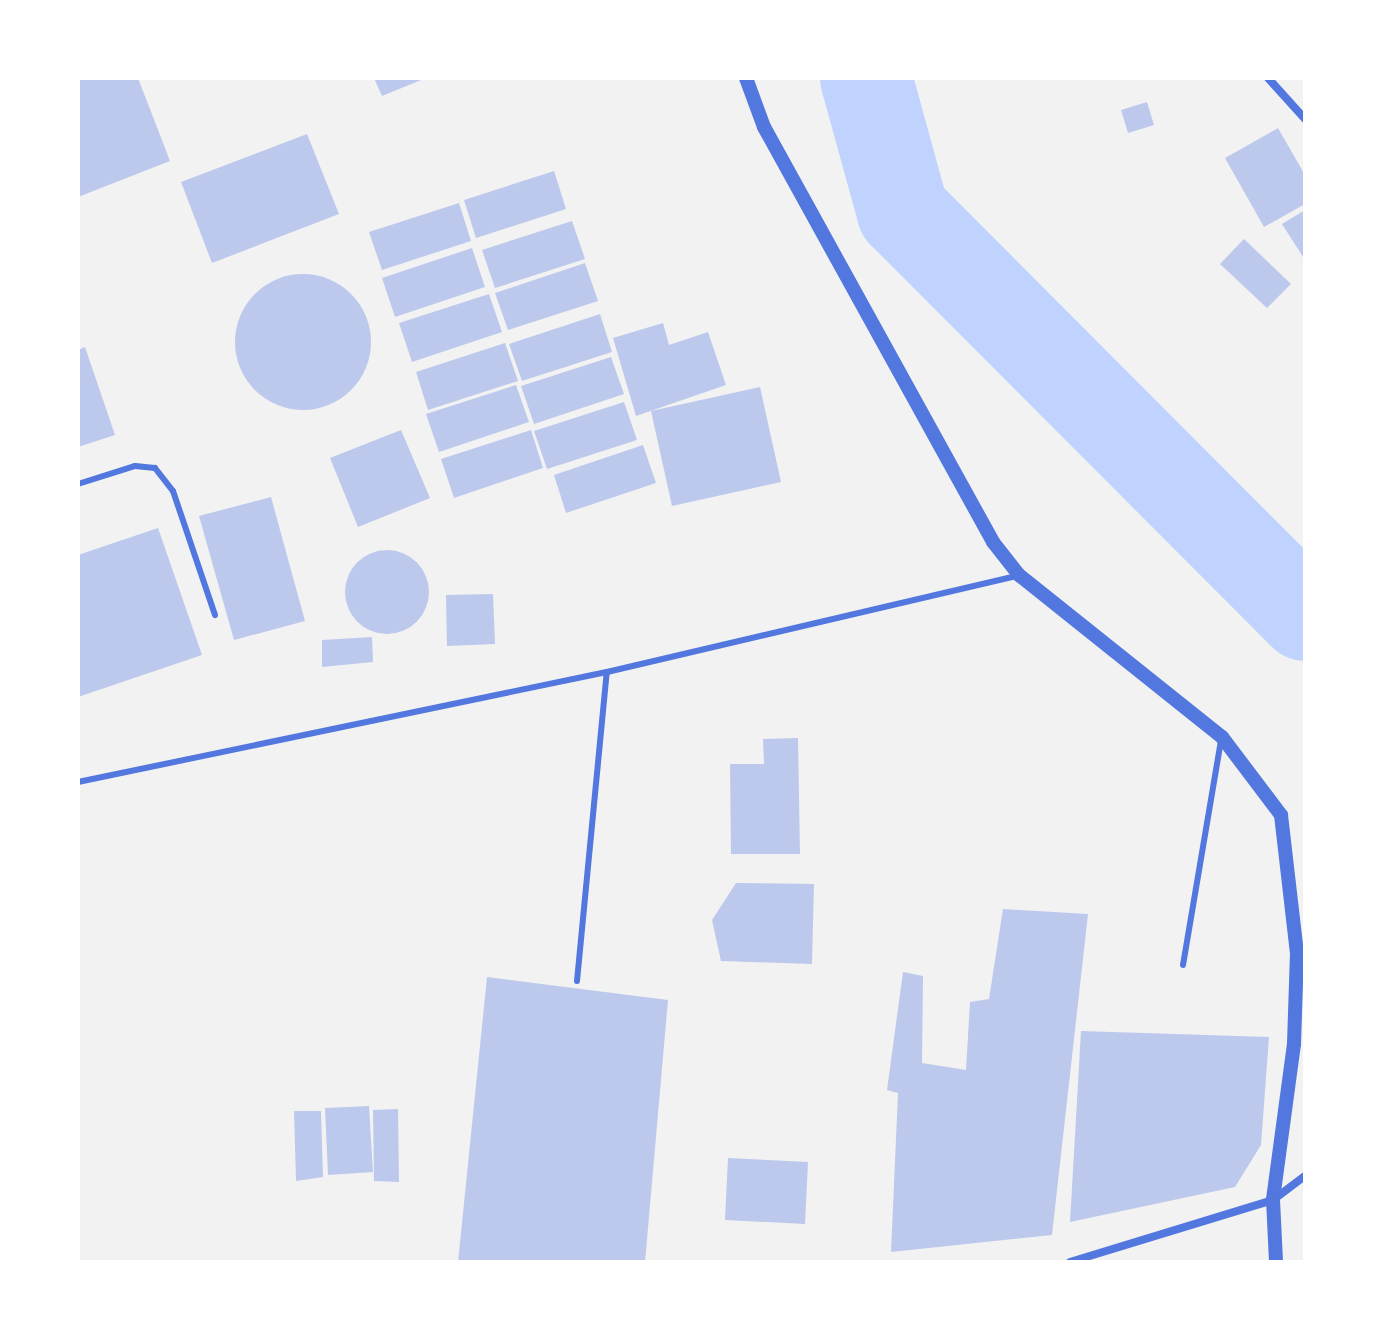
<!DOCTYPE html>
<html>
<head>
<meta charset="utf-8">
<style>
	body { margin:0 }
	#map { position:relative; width:1383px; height:1340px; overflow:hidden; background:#f2f2f2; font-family:Figtree,sans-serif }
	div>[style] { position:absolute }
	.river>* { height:92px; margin:-46px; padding:0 46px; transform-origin:46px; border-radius:46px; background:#bfd3fe }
	.building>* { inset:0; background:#bdc9ec }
	.round { border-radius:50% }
	.service>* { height:6px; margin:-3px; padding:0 3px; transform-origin:3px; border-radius:3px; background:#5277de }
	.minor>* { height:8px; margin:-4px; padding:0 4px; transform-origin:4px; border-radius:4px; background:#5277de }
	.tertiary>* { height:14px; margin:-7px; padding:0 7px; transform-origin:7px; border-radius:7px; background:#5277de }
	span { translate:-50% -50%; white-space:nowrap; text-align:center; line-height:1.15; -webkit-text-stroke:8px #fff; paint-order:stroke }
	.frame { position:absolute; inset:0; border:80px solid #fff; pointer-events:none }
</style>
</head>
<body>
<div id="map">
	<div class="river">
		<div style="left:866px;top:78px;width:139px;rotate:74.6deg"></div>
		<div style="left:903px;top:212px;width:569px;rotate:45.07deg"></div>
	</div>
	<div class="building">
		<div style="clip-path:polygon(78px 78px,138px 78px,170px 161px,78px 197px)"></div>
		<div style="clip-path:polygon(374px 78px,426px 78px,382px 96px)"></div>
		<div style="clip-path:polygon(1147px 102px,1154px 125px,1128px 133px,1121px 110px)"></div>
		<div style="clip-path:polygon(1278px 128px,1305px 175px,1305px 204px,1264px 227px,1225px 158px)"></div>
		<div style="clip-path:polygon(307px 134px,339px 214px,212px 263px,181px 182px)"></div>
		<div style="clip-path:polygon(554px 171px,566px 209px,476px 238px,464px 200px)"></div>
		<div style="clip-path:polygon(459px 203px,471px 241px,382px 270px,369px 232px)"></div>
		<div style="clip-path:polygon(1305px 210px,1305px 260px,1282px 224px)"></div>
		<div style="clip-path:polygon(572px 221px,585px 259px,495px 288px,482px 250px)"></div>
		<div style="clip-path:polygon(1244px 239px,1291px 284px,1267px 308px,1220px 264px)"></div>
		<div style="clip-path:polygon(472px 248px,485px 287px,395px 317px,382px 278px)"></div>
		<div style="clip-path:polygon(585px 263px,598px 301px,508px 330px,495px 293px)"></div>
		<div class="round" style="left:235px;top:274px;width:136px;height:136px"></div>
		<div style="clip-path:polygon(489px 294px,502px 332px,412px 362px,399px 323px)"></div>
		<div style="clip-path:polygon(600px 314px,612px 352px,522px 381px,509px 344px)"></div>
		<div style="clip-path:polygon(663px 323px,669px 345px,708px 332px,726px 385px,636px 416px,613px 338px)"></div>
		<div style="clip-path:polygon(505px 343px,518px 381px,428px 410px,416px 372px)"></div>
		<div style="clip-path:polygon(85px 347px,115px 435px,78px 447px,78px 350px)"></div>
		<div style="clip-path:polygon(611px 357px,624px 394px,534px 424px,521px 386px)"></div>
		<div style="clip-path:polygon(516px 385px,529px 422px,439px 452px,426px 414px)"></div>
		<div style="clip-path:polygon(760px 387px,781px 482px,672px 506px,651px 411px)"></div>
		<div style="clip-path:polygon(624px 402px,637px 440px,547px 469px,534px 431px)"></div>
		<div style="clip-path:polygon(401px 430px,430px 498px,358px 527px,330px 458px)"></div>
		<div style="clip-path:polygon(531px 430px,543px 468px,454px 498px,441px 459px)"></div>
		<div style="clip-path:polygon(643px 445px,656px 483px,566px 513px,554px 475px)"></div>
		<div style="clip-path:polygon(271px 497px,305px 621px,234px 640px,199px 516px)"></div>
		<div style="clip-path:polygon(158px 528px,202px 655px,78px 697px,78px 555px)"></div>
		<div class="round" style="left:345px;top:550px;width:84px;height:84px"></div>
		<div style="clip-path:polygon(493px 594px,495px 644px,447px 646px,446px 595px)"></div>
		<div style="clip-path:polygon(372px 637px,373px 662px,322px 667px,322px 640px)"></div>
		<div style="clip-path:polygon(798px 738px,800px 854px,731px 854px,730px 764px,764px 764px,763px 739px)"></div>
		<div style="clip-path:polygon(736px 883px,814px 884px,812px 964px,721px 961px,712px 920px)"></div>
		<div style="clip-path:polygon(1003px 909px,1088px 914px,1052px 1235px,891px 1252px,898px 1093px,887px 1090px,903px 972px,923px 976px,922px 1063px,966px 1070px,970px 1002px,989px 999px)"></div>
		<div style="clip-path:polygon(487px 977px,668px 1000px,645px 1262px,458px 1262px)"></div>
		<div style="clip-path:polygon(1081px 1031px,1269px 1037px,1261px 1145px,1235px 1187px,1070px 1222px)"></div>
		<div style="clip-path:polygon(369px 1106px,373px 1172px,328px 1175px,325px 1108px)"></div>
		<div style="clip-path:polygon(398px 1109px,399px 1182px,374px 1181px,373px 1110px)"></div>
		<div style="clip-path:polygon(294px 1111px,321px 1111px,323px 1177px,296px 1181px)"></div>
		<div style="clip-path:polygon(728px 1158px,808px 1162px,805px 1224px,725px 1220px)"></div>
	</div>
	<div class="service">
		<div style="left:78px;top:484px;width:60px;rotate:-17.5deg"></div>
		<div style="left:135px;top:466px;width:20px;rotate:6deg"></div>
		<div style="left:155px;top:468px;width:29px;rotate:52deg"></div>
		<div style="left:173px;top:491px;width:131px;rotate:71.3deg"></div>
		<div style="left:78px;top:782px;width:540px;rotate:-11.75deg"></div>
		<div style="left:607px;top:672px;width:423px;rotate:-13.2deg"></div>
		<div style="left:1183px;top:965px;width:227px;rotate:-80.4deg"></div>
		<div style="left:577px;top:981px;width:310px;rotate:-84.5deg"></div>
	</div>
	<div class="minor">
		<div style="left:1268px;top:78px;width:55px;rotate:47.9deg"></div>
		<div style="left:1070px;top:1262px;width:212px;rotate:-17deg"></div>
		<div style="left:1273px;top:1200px;width:40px;rotate:-37deg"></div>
	</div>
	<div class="tertiary">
		<div style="left:746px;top:78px;width:52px;rotate:69.8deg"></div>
		<div style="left:764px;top:127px;width:474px;rotate:61.1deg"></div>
		<div style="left:993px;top:542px;width:42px;rotate:51.8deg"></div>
		<div style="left:1019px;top:575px;width:260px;rotate:38.6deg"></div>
		<div style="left:1222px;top:737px;width:98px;rotate:52.9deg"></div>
		<div style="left:1281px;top:815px;width:139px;rotate:83.4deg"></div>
		<div style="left:1297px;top:953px;width:91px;rotate:91.9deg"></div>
		<div style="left:1294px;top:1044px;width:157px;rotate:97.7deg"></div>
		<div style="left:1273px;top:1200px;width:62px;rotate:87.2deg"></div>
	</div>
	<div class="frame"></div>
</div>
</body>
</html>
